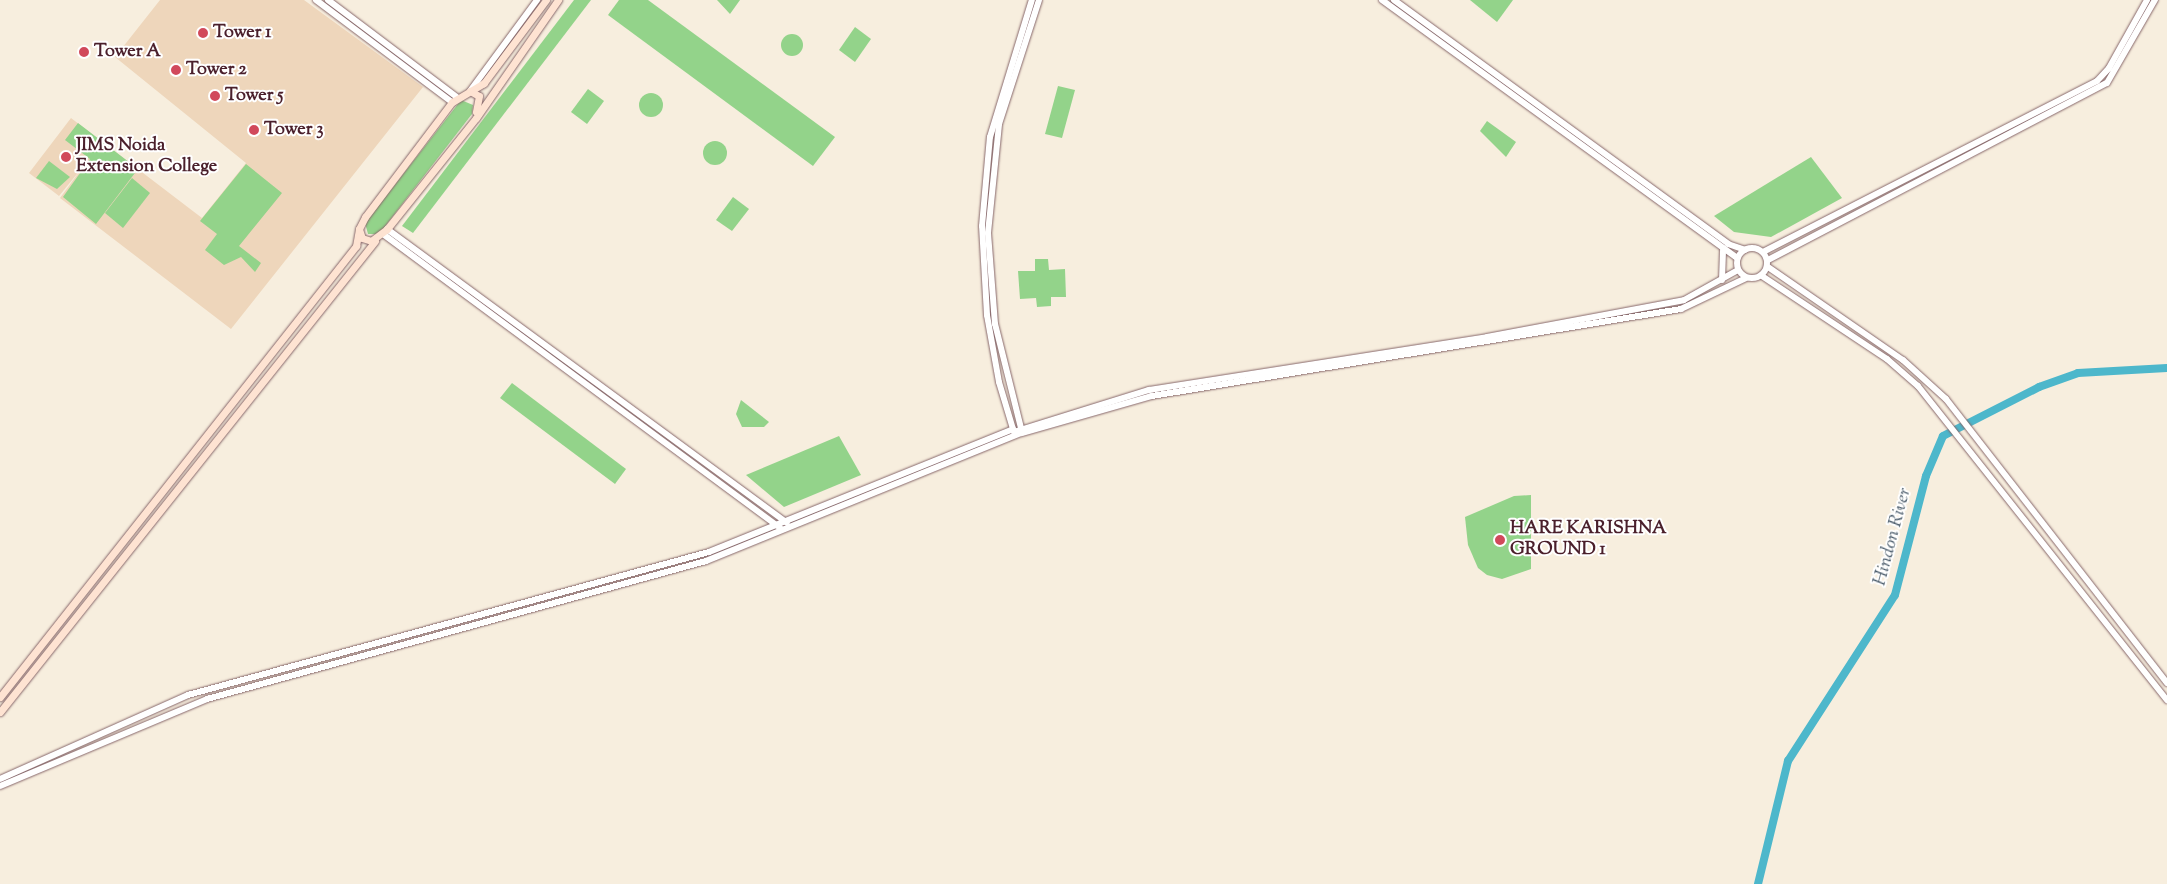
<!DOCTYPE html>
<html>
<head>
<meta charset="utf-8">
<style>
	body { margin:0 }
	#map { position:relative; width:2167px; height:884px; overflow:hidden; background:#f7eede; font-family:"Sorts Mill Goudy",serif }
	div>[style] { position:absolute }
	.built>* { inset:0; background:#eed6bb }
	.green>* { inset:0; background:#93d38a }
	.round { border-radius:50% }
	.river>* { height:8px; margin:-4px; padding:0 4px; transform-origin:4px; border-radius:4px; background:#4db7cb }
	.roads { filter:drop-shadow(0 0 1px #87676a) drop-shadow(0 0 1px #87676a) }
	.tertiary>* { height:6px; margin:-3px; padding:0 3px; transform-origin:3px; border-radius:3px; background:#fff }
	.tertiary>.ring { margin:-3px; padding:0; box-sizing:content-box; background:none; border:6px solid #fff; border-radius:50% }
	.secondary>* { height:7px; margin:-3.5px; padding:0 3.5px; transform-origin:3.5px; border-radius:3.5px; background:#fee3d2 }
	.dots>* { width:14px; height:14px; translate:-50% -50%; box-sizing:border-box; border:2px solid #fff; border-radius:50% }
	span { translate:-50% -50%; white-space:nowrap; text-align:center; line-height:1.15; -webkit-text-stroke:4px #fff; paint-order:stroke }
	.poi-label { font-size:18px; color:#4a1f2b; font-weight:700 }
	.left { translate:0 -50%; text-align:left }
	.water-label { font-size:19px; color:#4b5c6b; font-style:italic }
</style>
</head>
<body>
<div id="map">
	<div class="built">
		<div style="clip-path:polygon(160px 0,304px 0,423px 87px,231px 329px,60px 198px,82px 168px,59px 196px,29px 173px,71px 118px,202px 218px,246px 163px,115px 57px)"></div>
	</div>
	<div class="green">
		<div style="clip-path:polygon(574px 0,591px 0,413px 233px,402px 226px)"></div>
		<div style="clip-path:polygon(619px 0,648px 0,835px 137px,813px 166px,608px 15px)"></div>
		<div style="clip-path:polygon(717px 0,740px 0,730px 14px)"></div>
		<div style="clip-path:polygon(1470px 0,1513px 0,1497px 22px)"></div>
		<div style="clip-path:polygon(855px 27px,871px 39px,855px 62px,839px 50px)"></div>
		<div class="round" style="left:781px;top:34px;width:22px;height:22px"></div>
		<div style="clip-path:polygon(1058px 86px,1075px 90px,1062px 138px,1045px 134px)"></div>
		<div style="clip-path:polygon(588px 89px,604px 101px,587px 124px,571px 112px)"></div>
		<div class="round" style="left:639px;top:93px;width:24px;height:24px"></div>
		<div style="clip-path:polygon(461px 100px,473px 105px,472px 114px,379px 234px,368px 234px,365px 223px)"></div>
		<div style="clip-path:polygon(1487px 121px,1516px 142px,1506px 157px,1480px 131px)"></div>
		<div style="clip-path:polygon(78px 123px,138px 169px,96px 224px,63px 197px,90px 159px,65px 140px)"></div>
		<div class="round" style="left:703px;top:141px;width:24px;height:24px"></div>
		<div style="clip-path:polygon(1811px 157px,1842px 198px,1771px 237px,1734px 232px,1714px 216px)"></div>
		<div style="clip-path:polygon(49px 161px,70px 177px,57px 189px,36px 178px)"></div>
		<div style="clip-path:polygon(246px 164px,282px 193px,239px 246px,261px 263px,255px 272px,241px 257px,224px 265px,205px 250px,217px 234px,200px 221px)"></div>
		<div style="clip-path:polygon(132px 178px,150px 193px,123px 228px,105px 213px)"></div>
		<div style="clip-path:polygon(733px 197px,749px 209px,732px 231px,716px 220px)"></div>
		<div style="clip-path:polygon(1035px 259px,1048px 259px,1049px 270px,1065px 269px,1066px 297px,1051px 297px,1051px 306px,1037px 307px,1036px 298px,1020px 299px,1018px 271px,1035px 271px)"></div>
		<div style="clip-path:polygon(512px 383px,626px 469px,615px 484px,500px 398px)"></div>
		<div style="clip-path:polygon(741px 400px,769px 422px,764px 427px,742px 427px,736px 414px)"></div>
		<div style="clip-path:polygon(839px 436px,861px 475px,784px 507px,746px 475px)"></div>
		<div style="clip-path:polygon(1531px 495px,1531px 569px,1502px 579px,1487px 575px,1478px 568px,1468px 545px,1465px 517px,1514px 496px)"></div>
	</div>
	<div class="river">
		<div style="left:1758px;top:884px;width:127px;rotate:-76.3deg"></div>
		<div style="left:1788px;top:761px;width:197px;rotate:-57.2deg"></div>
		<div style="left:1895px;top:595px;width:123px;rotate:-75.4deg"></div>
		<div style="left:1926px;top:476px;width:43px;rotate:-67deg"></div>
		<div style="left:1943px;top:436px;width:108px;rotate:-27deg"></div>
		<div style="left:2039px;top:387px;width:41px;rotate:-19.7deg"></div>
		<div style="left:2078px;top:373px;width:89px;rotate:-3.2deg"></div>
	</div>
	<div class="roads">
		<div class="tertiary">
			<div style="left:316px;top:0;width:170px;rotate:36.9deg"></div>
			<div style="left:328px;top:0;width:163px;rotate:37deg"></div>
			<div style="left:1382px;top:0;width:439px;rotate:36deg"></div>
			<div style="left:1394px;top:0;width:414px;rotate:36.1deg"></div>
			<div style="left:1728px;top:244px;width:18px;rotate:19deg"></div>
			<div style="left:470px;top:91px;width:113px;rotate:-53.6deg"></div>
			<div style="left:387px;top:229px;width:496px;rotate:36.3deg"></div>
			<div style="left:383px;top:234px;width:494px;rotate:36.5deg"></div>
			<div class="ring" style="left:1737px;top:248px;width:24px;height:24px"></div>
			<div style="left:1763px;top:252px;width:375px;rotate:-27.1deg"></div>
			<div style="left:2097px;top:81px;width:18px;rotate:-47deg"></div>
			<div style="left:2109px;top:68px;width:78px;rotate:-60.8deg"></div>
			<div style="left:1768px;top:260px;width:382px;rotate:-27.6deg"></div>
			<div style="left:2107px;top:83px;width:96px;rotate:-60deg"></div>
			<div style="left:1768px;top:267px;width:164px;rotate:34.6deg"></div>
			<div style="left:1903px;top:360px;width:58px;rotate:42.2deg"></div>
			<div style="left:1946px;top:399px;width:360px;rotate:52.1deg"></div>
			<div style="left:1762px;top:276px;width:150px;rotate:33.6deg"></div>
			<div style="left:1887px;top:359px;width:41px;rotate:41.1deg"></div>
			<div style="left:1918px;top:386px;width:401px;rotate:51.6deg"></div>
			<div style="left:1722px;top:280px;width:30px;rotate:-88deg"></div>
			<div style="left:1021px;top:428px;width:107px;rotate:-104deg"></div>
			<div style="left:995px;top:324px;width:91px;rotate:-94.4deg"></div>
			<div style="left:988px;top:233px;width:110px;rotate:-84.2deg"></div>
			<div style="left:999px;top:124px;width:130px;rotate:-72.1deg"></div>
			<div style="left:1014px;top:432px;width:141px;rotate:-17.3deg"></div>
			<div style="left:1149px;top:390px;width:342px;rotate:-8.9deg"></div>
			<div style="left:1487px;top:337px;width:200px;rotate:-10.6deg"></div>
			<div style="left:1684px;top:300px;width:62px;rotate:-29.1deg"></div>
			<div style="left:0;top:779px;width:206px;rotate:-24.1deg"></div>
			<div style="left:188px;top:695px;width:540px;rotate:-15.35deg"></div>
			<div style="left:709px;top:552px;width:328px;rotate:-22deg"></div>
			<div style="left:1013px;top:429px;width:49px;rotate:-106.6deg"></div>
			<div style="left:999px;top:382px;width:68px;rotate:-100.2deg"></div>
			<div style="left:987px;top:315px;width:89px;rotate:-93.2deg"></div>
			<div style="left:982px;top:226px;width:89px;rotate:-84.9deg"></div>
			<div style="left:990px;top:137px;width:143px;rotate:-73deg"></div>
			<div style="left:0;top:786px;width:225px;rotate:-22.8deg"></div>
			<div style="left:207px;top:699px;width:518px;rotate:-15.46deg"></div>
			<div style="left:706px;top:561px;width:341px;rotate:-22.1deg"></div>
			<div style="left:1022px;top:433px;width:135px;rotate:-15.9deg"></div>
			<div style="left:1152px;top:396px;width:536px;rotate:-9.34deg"></div>
			<div style="left:1681px;top:309px;width:72px;rotate:-25.5deg"></div>
		</div>
		<div class="secondary">
			<div style="left:546px;top:0;width:104px;rotate:126.8deg"></div>
			<div style="left:484px;top:83px;width:37px;rotate:149deg"></div>
			<div style="left:452px;top:102px;width:144px;rotate:127.1deg"></div>
			<div style="left:365px;top:217px;width:13px;rotate:117deg"></div>
			<div style="left:359px;top:229px;width:9px;rotate:72deg"></div>
			<div style="left:362px;top:238px;width:9px;rotate:18deg"></div>
			<div style="left:371px;top:241px;width:20px;rotate:-37deg"></div>
			<div style="left:387px;top:229px;width:142px;rotate:-51.3deg"></div>
			<div style="left:476px;top:118px;width:144px;rotate:-55.2deg"></div>
			<div style="left:470px;top:91px;width:10px;rotate:29deg"></div>
			<div style="left:479px;top:96px;width:16px;rotate:101deg"></div>
			<div style="left:0;top:697px;width:575px;rotate:-51.71deg"></div>
			<div style="left:356px;top:246px;width:17px;rotate:-80deg"></div>
			<div style="left:0;top:712px;width:602px;rotate:-51.47deg"></div>
		</div>
	</div>
	<div class="dots">
		<div style="left:203px;top:33px;background:#d1495b"></div>
		<div style="left:84px;top:52px;background:#d1495b"></div>
		<div style="left:176px;top:70px;background:#d1495b"></div>
		<div style="left:215px;top:96px;background:#d1495b"></div>
		<div style="left:254px;top:130px;background:#d1495b"></div>
		<div style="left:66px;top:157px;background:#d1495b"></div>
		<div style="left:1500px;top:540px;background:#d1495b"></div>
	</div>
	<div class="poi-label">
		<span class="left" style="left:213px;top:33px">Tower 1</span>
		<span class="left" style="left:94px;top:52px">Tower A</span>
		<span class="left" style="left:186px;top:70px">Tower 2</span>
		<span class="left" style="left:225px;top:96px">Tower 5</span>
		<span class="left" style="left:264px;top:130px">Tower 3</span>
		<span class="left" style="left:76px;top:157px">JIMS Noida<br>Extension College</span>
		<span class="left" style="left:1510px;top:540px">HARE KARISHNA<br>GROUND 1</span>
	</div>
	<div class="water-label">
		<span style="left:1893px;top:537px;rotate:-75deg">Hindon River</span>
	</div>
</div>
</body>
</html>
